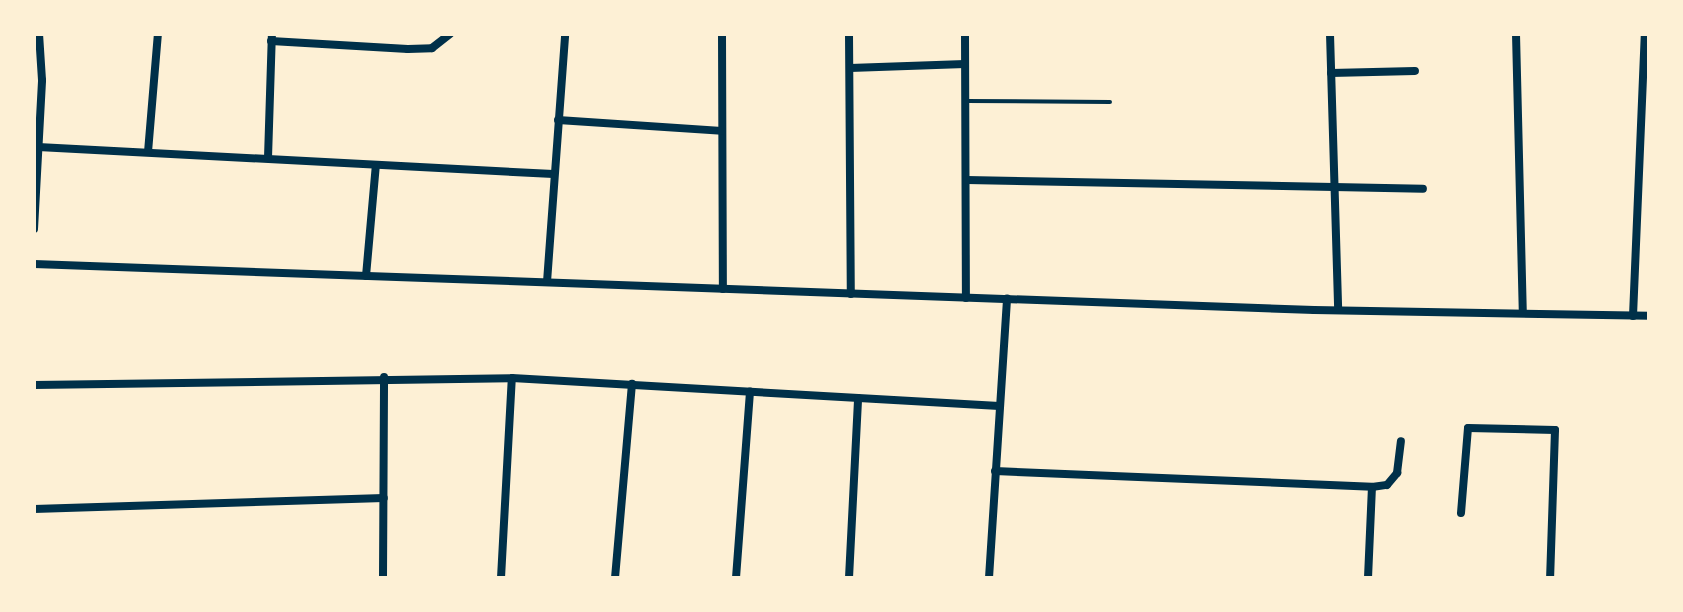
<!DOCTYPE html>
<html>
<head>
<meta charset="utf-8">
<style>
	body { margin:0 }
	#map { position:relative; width:1683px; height:612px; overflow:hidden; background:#fdf0d5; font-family:"IBM Plex Sans",sans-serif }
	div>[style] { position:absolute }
	.service>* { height:4px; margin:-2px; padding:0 2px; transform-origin:2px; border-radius:2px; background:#003049 }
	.minor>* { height:8px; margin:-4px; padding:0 4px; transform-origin:4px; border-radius:4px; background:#003049 }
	span { translate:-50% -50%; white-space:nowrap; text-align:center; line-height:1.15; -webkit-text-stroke:8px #fdf0d5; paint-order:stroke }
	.frame { position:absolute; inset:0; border:36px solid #fdf0d5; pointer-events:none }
</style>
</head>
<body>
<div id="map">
	<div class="service">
		<div style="left:966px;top:101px;width:144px;rotate:0.4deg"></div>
	</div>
	<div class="minor">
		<div style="left:722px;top:34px;width:255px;rotate:89.8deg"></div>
		<div style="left:849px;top:34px;width:260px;rotate:89.6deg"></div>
		<div style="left:965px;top:34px;width:264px;rotate:89.8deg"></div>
		<div style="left:1330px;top:34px;width:276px;rotate:88.3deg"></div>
		<div style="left:1516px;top:34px;width:279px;rotate:88.6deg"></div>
		<div style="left:271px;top:41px;width:137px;rotate:3.3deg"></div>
		<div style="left:408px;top:49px;width:24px;rotate:-2deg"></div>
		<div style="left:432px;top:48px;width:23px;rotate:-38deg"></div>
		<div style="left:850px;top:68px;width:115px;rotate:-2deg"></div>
		<div style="left:1331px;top:73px;width:84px;rotate:-1.4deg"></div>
		<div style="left:558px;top:120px;width:164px;rotate:3.8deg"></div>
		<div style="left:38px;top:147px;width:516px;rotate:3deg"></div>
		<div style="left:148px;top:152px;width:118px;rotate:-85.2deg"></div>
		<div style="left:268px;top:158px;width:124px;rotate:-88.2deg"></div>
		<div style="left:967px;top:180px;width:456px;rotate:1.1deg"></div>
		<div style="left:34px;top:229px;width:149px;rotate:-86.9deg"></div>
		<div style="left:42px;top:80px;width:46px;rotate:-93.7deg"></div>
		<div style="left:34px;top:264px;width:1281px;rotate:2.06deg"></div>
		<div style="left:1314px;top:310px;width:335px;rotate:1deg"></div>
		<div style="left:366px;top:276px;width:111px;rotate:-84.9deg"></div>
		<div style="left:547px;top:282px;width:249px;rotate:-85.8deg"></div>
		<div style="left:1633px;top:316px;width:282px;rotate:-87.6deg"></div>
		<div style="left:34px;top:385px;width:478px;rotate:-0.8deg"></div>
		<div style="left:512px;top:378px;width:488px;rotate:3.3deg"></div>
		<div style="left:995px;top:471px;width:377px;rotate:2.4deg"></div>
		<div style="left:1372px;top:487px;width:15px;rotate:-8deg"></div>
		<div style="left:1387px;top:485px;width:16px;rotate:-50deg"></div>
		<div style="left:1397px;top:473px;width:32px;rotate:-83deg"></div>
		<div style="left:34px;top:509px;width:350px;rotate:-1.8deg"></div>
		<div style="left:1461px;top:513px;width:85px;rotate:-85.3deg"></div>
		<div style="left:1468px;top:428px;width:87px;rotate:1.3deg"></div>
		<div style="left:1555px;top:430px;width:148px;rotate:91.9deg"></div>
		<div style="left:383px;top:578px;width:201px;rotate:-89.7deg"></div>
		<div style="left:501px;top:578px;width:200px;rotate:-86.9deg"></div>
		<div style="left:615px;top:578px;width:195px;rotate:-85deg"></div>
		<div style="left:736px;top:578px;width:187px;rotate:-85.7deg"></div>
		<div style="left:849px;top:578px;width:180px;rotate:-87.1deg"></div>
		<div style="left:989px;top:578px;width:280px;rotate:-86.3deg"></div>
		<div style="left:1368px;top:578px;width:91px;rotate:-87.5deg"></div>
	</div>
	<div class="frame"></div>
</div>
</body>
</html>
